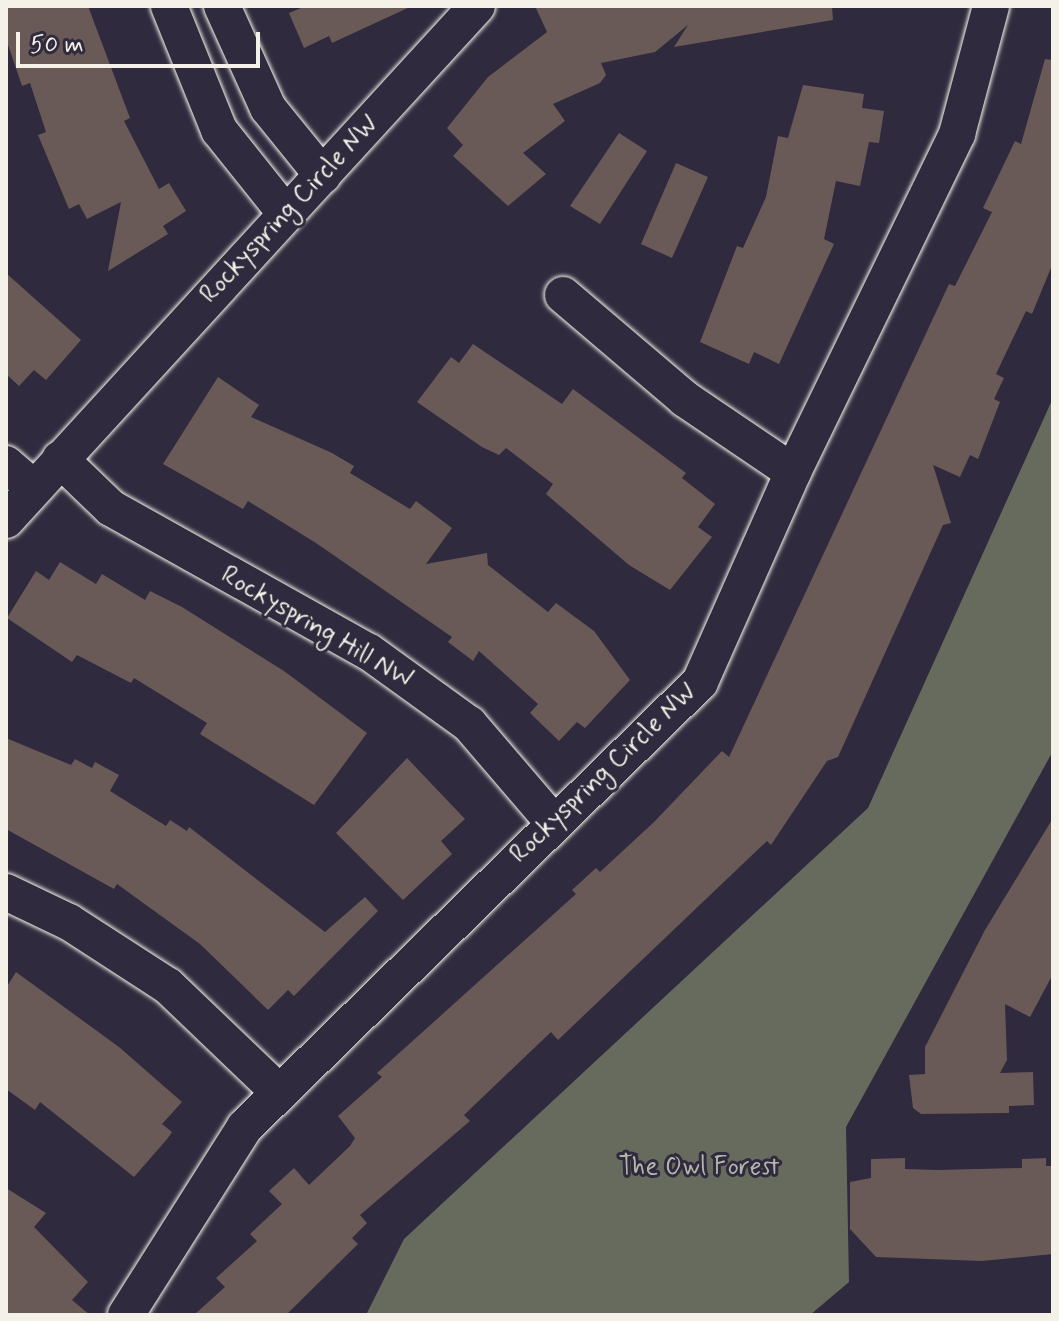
<!DOCTYPE html>
<html>
<head>
<meta charset="utf-8">
<style>
	body { margin:0 }
	#map { position:relative; width:1059px; height:1321px; overflow:hidden; background:#2f2a3d; font-family:Mynerve,sans-serif }
	div>[style] { position:absolute }
	.green>* { inset:0; background:#676b5d }
	.building>* { inset:0; background:#695a57 }
	.roads { filter:drop-shadow(0 0 2px #f4f1e8) drop-shadow(0 0 2px #f4f1e8) }
	.minor>* { height:36px; margin:-18px; padding:0 18px; transform-origin:18px; border-radius:18px; background:#2f2a3d }
	span { translate:-50% -50%; white-space:nowrap; text-align:center; line-height:1.15; -webkit-text-stroke:6px #2f2a3d; paint-order:stroke }
	.street-label { font-size:26px; color:#f4f1e8 }
	.park-label { font-size:26px; color:#b5b5a9 }
	.frame { position:absolute; inset:0; border:8px solid #f4f1e8; pointer-events:none }
	.scale { position:absolute; left:16px; top:32px; width:244px; height:36px; box-sizing:border-box; border:4px solid #f4f1e8; border-top:0; padding-left:10px; font-size:24px; line-height:28px; white-space:nowrap; color:#f4f1e8; -webkit-text-stroke:6px #2f2a3d; paint-order:stroke }
</style>
</head>
<body>
<div id="map">
	<div class="green">
		<div style="clip-path:polygon(1053px 398px,1053px 751px,846px 1127px,849px 1282px,810px 1315px,366px 1315px,404px 1239px,868px 808px)"></div>
	</div>
	<div class="building">
		<div style="clip-path:polygon(6px 6px,88px 6px,130px 118px,124px 121px,159px 189px,169px 183px,186px 211px,163px 226px,168px 234px,108px 271px,121px 202px,87px 219px,79px 204px,69px 209px,38px 135px,46px 132px,30px 83px,22px 86px,6px 39px)"></div>
		<div style="clip-path:polygon(306px 6px,412px 6px,332px 43px,329px 36px,304px 48px,289px 13px)"></div>
		<div style="clip-path:polygon(535px 6px,832px 6px,833px 20px,674px 47px,688px 25px,655px 52px,601px 63px,606px 75px,600px 83px,553px 104px,565px 121px,523px 153px,546px 174px,508px 206px,453px 156px,463px 145px,447px 128px,488px 77px,547px 32px)"></div>
		<div style="clip-path:polygon(1045px 59px,1053px 60px,1053px 263px,1032px 314px,1026px 311px,996px 374px,1004px 378px,994px 399px,1000px 402px,978px 459px,970px 455px,960px 477px,933px 465px,951px 523px,943px 525px,838px 757px,827px 761px,771px 845px,767px 841px,558px 1040px,551px 1032px,464px 1115px,470px 1121px,360px 1215px,367px 1223px,352px 1238px,358px 1244px,286px 1315px,194px 1315px,225px 1287px,216px 1278px,257px 1241px,250px 1234px,282px 1204px,269px 1191px,294px 1168px,309px 1185px,350px 1146px,355px 1138px,338px 1116px,382px 1077px,377px 1073px,576px 894px,572px 890px,596px 868px,600px 872px,654px 822px,722px 751px,729px 757px,949px 284px,955px 286px,992px 212px,983px 208px,1015px 141px,1021px 144px)"></div>
		<div style="clip-path:polygon(803px 85px,864px 94px,862px 108px,884px 111px,879px 143px,869px 142px,860px 186px,836px 181px,824px 239px,834px 244px,779px 364px,754px 352px,749px 364px,700px 342px,737px 246px,743px 248px,766px 197px,778px 136px,788px 138px)"></div>
		<div style="clip-path:polygon(619px 133px,647px 151px,600px 224px,570px 206px)"></div>
		<div style="clip-path:polygon(676px 163px,708px 177px,672px 258px,641px 244px)"></div>
		<div style="clip-path:polygon(6px 273px,81px 340px,46px 380px,34px 370px,19px 386px,6px 374px)"></div>
		<div style="clip-path:polygon(473px 344px,562px 404px,573px 389px,686px 473px,682px 478px,715px 504px,698px 527px,712px 537px,670px 590px,629px 565px,546px 494px,553px 484px,506px 448px,499px 455px,482px 447px,417px 402px,451px 357px,459px 363px)"></div>
		<div style="clip-path:polygon(218px 377px,259px 405px,251px 417px,332px 453px,354px 466px,350px 473px,410px 509px,416px 501px,452px 528px,426px 564px,487px 553px,488px 565px,548px 612px,556px 603px,594px 631px,630px 680px,585px 728px,577px 722px,559px 741px,530px 713px,538px 704px,479px 651px,473px 661px,448px 642px,452px 637px,316px 543px,248px 501px,243px 509px,163px 464px)"></div>
		<div style="clip-path:polygon(60px 562px,96px 584px,102px 574px,145px 600px,150px 591px,182px 607px,284px 671px,367px 733px,314px 805px,200px 734px,207px 723px,134px 678px,131px 683px,77px 655px,72px 662px,7px 618px,36px 571px,49px 580px)"></div>
		<div style="clip-path:polygon(6px 738px,71px 765px,75px 759px,92px 768px,95px 762px,119px 775px,110px 791px,166px 826px,170px 820px,187px 831px,189px 827px,325px 932px,365px 897px,378px 911px,294px 996px,288px 990px,268px 1010px,200px 944px,117px 884px,114px 889px,6px 829px)"></div>
		<div style="clip-path:polygon(407px 758px,465px 819px,441px 841px,452px 854px,403px 900px,336px 833px)"></div>
		<div style="clip-path:polygon(1053px 818px,1053px 974px,1030px 1017px,1005px 1004px,1007px 1060px,1000px 1073px,1033px 1072px,1034px 1105px,1009px 1106px,1009px 1113px,921px 1114px,913px 1108px,909px 1075px,925px 1074px,925px 1047px,985px 930px)"></div>
		<div style="clip-path:polygon(16px 972px,119px 1047px,182px 1102px,162px 1124px,172px 1132px,168px 1138px,134px 1177px,40px 1102px,35px 1110px,6px 1089px,6px 988px)"></div>
		<div style="clip-path:polygon(905px 1158px,905px 1169px,937px 1170px,1022px 1168px,1022px 1159px,1046px 1158px,1046px 1166px,1053px 1166px,1053px 1254px,982px 1261px,876px 1257px,850px 1229px,850px 1182px,871px 1178px,871px 1159px)"></div>
		<div style="clip-path:polygon(6px 1188px,46px 1213px,34px 1227px,88px 1282px,72px 1300px,90px 1315px,6px 1315px)"></div>
	</div>
	<div class="roads">
		<div class="minor">
			<div style="left:169px;top:6px;width:134px;rotate:68deg"></div>
			<div style="left:219px;top:130px;width:107px;rotate:51.4deg"></div>
			<div style="left:222px;top:6px;width:112px;rotate:65.7deg"></div>
			<div style="left:268px;top:108px;width:87px;rotate:51deg"></div>
			<div style="left:563px;top:295px;width:160px;rotate:40.4deg"></div>
			<div style="left:685px;top:399px;width:130px;rotate:34.1deg"></div>
			<div style="left:60px;top:459px;width:71px;rotate:43.9deg"></div>
			<div style="left:111px;top:508px;width:295px;rotate:29.2deg"></div>
			<div style="left:369px;top:652px;width:123px;rotate:35.8deg"></div>
			<div style="left:469px;top:724px;width:128px;rotate:49.4deg"></div>
			<div style="left:6px;top:464px;width:35px;rotate:41deg"></div>
			<div style="left:6px;top:520px;width:697px;rotate:-47.5deg"></div>
			<div style="left:6px;top:892px;width:70px;rotate:25.5deg"></div>
			<div style="left:69px;top:922px;width:118px;rotate:32.9deg"></div>
			<div style="left:168px;top:986px;width:153px;rotate:43.7deg"></div>
			<div style="left:126px;top:1315px;width:222px;rotate:-57.7deg"></div>
			<div style="left:245px;top:1127px;width:636px;rotate:-44.36deg"></div>
			<div style="left:700px;top:682px;width:230px;rotate:-66.1deg"></div>
			<div style="left:793px;top:472px;width:376px;rotate:-64.1deg"></div>
			<div style="left:957px;top:134px;width:132px;rotate:-75.1deg"></div>
		</div>
	</div>
	<div class="street-label">
		<span style="left:290px;top:210px;rotate:-47deg">Rockyspring Circle NW</span>
		<span style="left:316px;top:628px;rotate:30deg">Rockyspring Hill NW</span>
		<span style="left:604px;top:774px;rotate:-44deg">Rockyspring Circle NW</span>
	</div>
	<div class="park-label">
		<span style="left:699px;top:1168px">The Owl Forest</span>
	</div>
	<div class="frame"></div>
	<div class="scale">50 m</div>
</div>
</body>
</html>
